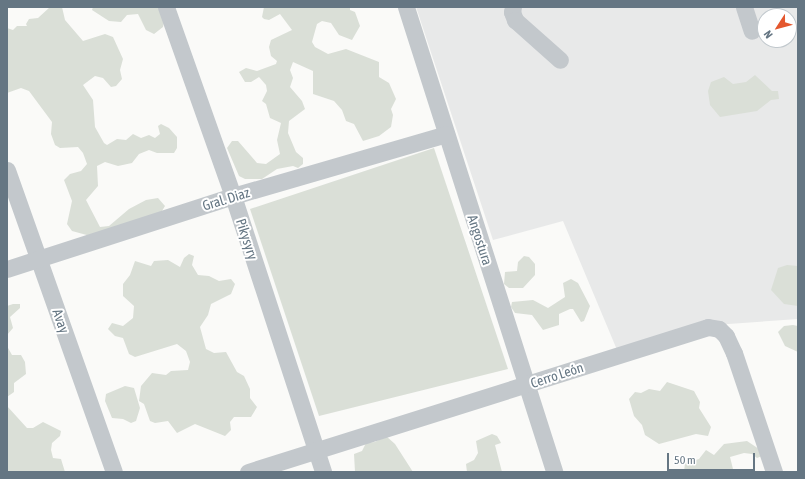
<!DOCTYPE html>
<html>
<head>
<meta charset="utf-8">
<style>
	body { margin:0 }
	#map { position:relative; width:805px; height:479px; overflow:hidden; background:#fafaf8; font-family:"Asap Condensed",sans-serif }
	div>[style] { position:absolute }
	.built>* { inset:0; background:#e8e9e9 }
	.green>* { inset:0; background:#dadfd7 }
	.minor>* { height:17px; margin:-8.5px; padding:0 8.5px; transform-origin:8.5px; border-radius:8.5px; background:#c3c8cc }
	span { translate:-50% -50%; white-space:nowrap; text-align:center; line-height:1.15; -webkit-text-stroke:4px #fff; paint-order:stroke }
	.street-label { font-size:14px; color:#657683 }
	.frame { position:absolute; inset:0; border:8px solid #657683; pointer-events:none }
	.north { position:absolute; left:757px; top:8px; width:40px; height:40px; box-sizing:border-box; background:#fff; border:1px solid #c1c8cd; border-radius:50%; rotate:234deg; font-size:11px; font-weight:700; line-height:16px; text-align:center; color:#657683 }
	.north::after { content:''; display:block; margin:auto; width:14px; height:18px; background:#e4572e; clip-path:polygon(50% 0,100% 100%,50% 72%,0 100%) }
	.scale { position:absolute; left:667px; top:453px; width:88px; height:18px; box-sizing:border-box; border:2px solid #657683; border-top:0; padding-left:5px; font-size:12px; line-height:14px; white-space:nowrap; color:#657683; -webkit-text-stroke:3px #fff; paint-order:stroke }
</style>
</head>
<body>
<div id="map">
	<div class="built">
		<div style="clip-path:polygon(evenodd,416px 7px,798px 7px,798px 319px,700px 326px,620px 357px,563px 221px,493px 240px,416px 7px,765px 16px,789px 16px,789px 40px,765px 40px,765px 16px)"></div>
	</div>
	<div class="green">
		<div style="clip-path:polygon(50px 7px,62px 7px,65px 20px,83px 41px,105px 34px,113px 37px,123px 59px,120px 70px,122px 79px,116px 86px,111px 87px,103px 78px,95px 76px,83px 85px,93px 100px,95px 127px,104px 143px,107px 145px,117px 139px,126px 140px,133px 134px,141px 138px,149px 135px,155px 138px,160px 134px,158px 126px,161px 124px,169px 128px,177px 137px,177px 148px,174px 153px,157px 153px,149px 150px,139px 154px,132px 163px,118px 166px,105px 162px,97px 166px,98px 186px,86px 200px,100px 227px,109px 226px,129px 209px,146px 200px,158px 198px,165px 206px,162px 211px,94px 237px,72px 231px,67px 224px,72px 201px,64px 180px,70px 174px,81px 171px,87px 164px,83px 153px,78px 147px,60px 148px,55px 145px,51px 134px,52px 122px,29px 91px,21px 88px,7px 93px,7px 28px,13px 30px,17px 26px,27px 26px,26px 24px,29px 19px,38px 18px)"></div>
		<div style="clip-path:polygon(93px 7px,158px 7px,164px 22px,163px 27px,154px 34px,146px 30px,138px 14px,127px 15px,121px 22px,109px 21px,92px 10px)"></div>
		<div style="clip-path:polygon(264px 7px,350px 7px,350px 10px,355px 12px,360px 26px,352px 40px,339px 35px,331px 23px,322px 21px,317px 24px,312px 42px,315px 47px,328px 54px,346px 49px,379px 62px,379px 77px,389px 83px,396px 99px,391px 109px,393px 115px,391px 127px,379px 136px,363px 141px,354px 124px,346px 121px,342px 110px,334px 101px,313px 94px,313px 71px,293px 62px,290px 70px,293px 78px,290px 87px,302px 101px,305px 109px,289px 121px,288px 133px,296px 152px,303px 158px,303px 164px,298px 168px,293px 166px,277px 169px,262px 179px,245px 179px,239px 176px,227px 148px,232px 141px,238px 141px,257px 163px,266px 164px,280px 154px,277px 140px,281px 123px,270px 118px,266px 104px,262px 101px,267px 91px,266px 85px,259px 77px,251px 82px,245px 82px,239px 72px,246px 68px,257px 71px,276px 64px,277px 61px,271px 56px,269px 47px,271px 40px,292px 30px,280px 14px,269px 20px,264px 19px,262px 17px)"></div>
		<div style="clip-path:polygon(755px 75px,772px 91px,778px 91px,779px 99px,771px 100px,757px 111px,720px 117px,710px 105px,708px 91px,711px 82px,724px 77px,733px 84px,746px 82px)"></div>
		<div style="clip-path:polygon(434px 148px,508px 369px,319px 416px,250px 209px)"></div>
		<div style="clip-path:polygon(189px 254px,194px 256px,192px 265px,198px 275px,209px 276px,219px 281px,231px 279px,235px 284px,231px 294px,211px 304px,208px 315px,200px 327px,206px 349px,214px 353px,226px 352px,237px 372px,244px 376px,250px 389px,250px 398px,257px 407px,251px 417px,234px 417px,230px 422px,231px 430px,225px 436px,195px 424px,177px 433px,168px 421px,155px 423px,150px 421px,144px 404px,139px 401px,141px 386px,152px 373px,166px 375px,171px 371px,188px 370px,190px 362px,186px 351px,177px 344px,135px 357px,129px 354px,123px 338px,115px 336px,108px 329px,112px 323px,123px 326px,133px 318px,134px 306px,123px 296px,123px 284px,130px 275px,135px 261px,151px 266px,154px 261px,168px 260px,180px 267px,184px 258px)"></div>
		<div style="clip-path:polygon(524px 256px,529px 257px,535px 264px,535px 275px,523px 288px,509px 288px,504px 284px,505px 272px,517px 271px,518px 262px)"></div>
		<div style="clip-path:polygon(787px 265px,798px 266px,798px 306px,784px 304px,771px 290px,778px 268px)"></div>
		<div style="clip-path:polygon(571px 279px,578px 283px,590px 306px,584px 321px,581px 322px,573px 309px,570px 309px,559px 314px,559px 325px,543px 330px,532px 315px,515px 313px,511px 307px,512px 302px,533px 300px,548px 308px,565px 297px,563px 283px)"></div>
		<div style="clip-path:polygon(13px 304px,20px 304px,20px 308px,10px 317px,13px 328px,7px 335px,7px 306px)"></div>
		<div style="clip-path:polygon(793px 325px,798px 326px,798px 352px,785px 346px,778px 332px,784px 326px)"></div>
		<div style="clip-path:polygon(7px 346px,12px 355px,21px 355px,25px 362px,26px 374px,14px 383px,14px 392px,7px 397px)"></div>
		<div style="clip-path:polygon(667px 382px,694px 391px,700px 402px,699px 408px,711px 427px,708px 436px,696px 434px,659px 444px,645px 435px,642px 425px,634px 416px,629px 399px,635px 392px,641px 393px,649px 389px,660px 391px)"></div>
		<div style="clip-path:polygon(125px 386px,134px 388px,140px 408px,136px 421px,131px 423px,123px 419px,112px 418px,105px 401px,106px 394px)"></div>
		<div style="clip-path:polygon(7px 406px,27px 428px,33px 428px,43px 422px,61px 431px,60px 436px,52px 443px,51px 450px,53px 458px,61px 459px,65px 472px,7px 472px)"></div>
		<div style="clip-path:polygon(492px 434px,497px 436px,500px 441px,501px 443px,495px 445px,502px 472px,467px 472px,466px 464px,474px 460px,478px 453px,476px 441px)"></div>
		<div style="clip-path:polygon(386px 436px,395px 444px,413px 472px,355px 472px,354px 454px,362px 451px,366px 443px,375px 442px)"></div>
		<div style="clip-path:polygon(747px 441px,759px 449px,762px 456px,757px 458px,752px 454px,744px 453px,730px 457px,733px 469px,738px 472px,684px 472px,685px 463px,699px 459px,706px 450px,714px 455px,724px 444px)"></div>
	</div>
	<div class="minor">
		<div style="left:166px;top:7px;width:201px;rotate:70.5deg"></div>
		<div style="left:233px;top:196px;width:290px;rotate:71.9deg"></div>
		<div style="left:406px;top:7px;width:488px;rotate:72.3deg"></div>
		<div style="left:513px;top:7px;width:5px;rotate:101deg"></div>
		<div style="left:512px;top:12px;width:9px;rotate:69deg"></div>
		<div style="left:515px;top:20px;width:60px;rotate:41.6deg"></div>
		<div style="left:744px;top:7px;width:25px;rotate:72deg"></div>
		<div style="left:7px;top:170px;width:320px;rotate:70.5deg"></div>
		<div style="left:7px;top:269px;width:237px;rotate:-17.9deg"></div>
		<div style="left:233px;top:196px;width:222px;rotate:-16.2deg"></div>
		<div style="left:248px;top:472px;width:482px;rotate:-17.5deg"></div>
		<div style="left:708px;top:327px;width:11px;rotate:10deg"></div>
		<div style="left:719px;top:329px;width:10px;rotate:45deg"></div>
		<div style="left:726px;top:336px;width:19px;rotate:65deg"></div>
		<div style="left:734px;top:353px;width:126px;rotate:71.4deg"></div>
	</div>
	<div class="street-label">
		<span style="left:226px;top:199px;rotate:-17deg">Gral. Diaz</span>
		<span style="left:247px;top:239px;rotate:72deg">Pikysyry</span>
		<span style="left:480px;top:240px;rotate:72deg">Angostura</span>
		<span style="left:61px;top:321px;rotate:71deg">Avay</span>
		<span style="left:557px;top:375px;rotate:-18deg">Cerro León</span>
	</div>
	<div class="frame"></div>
	<div class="north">N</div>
	<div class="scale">50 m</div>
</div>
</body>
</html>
